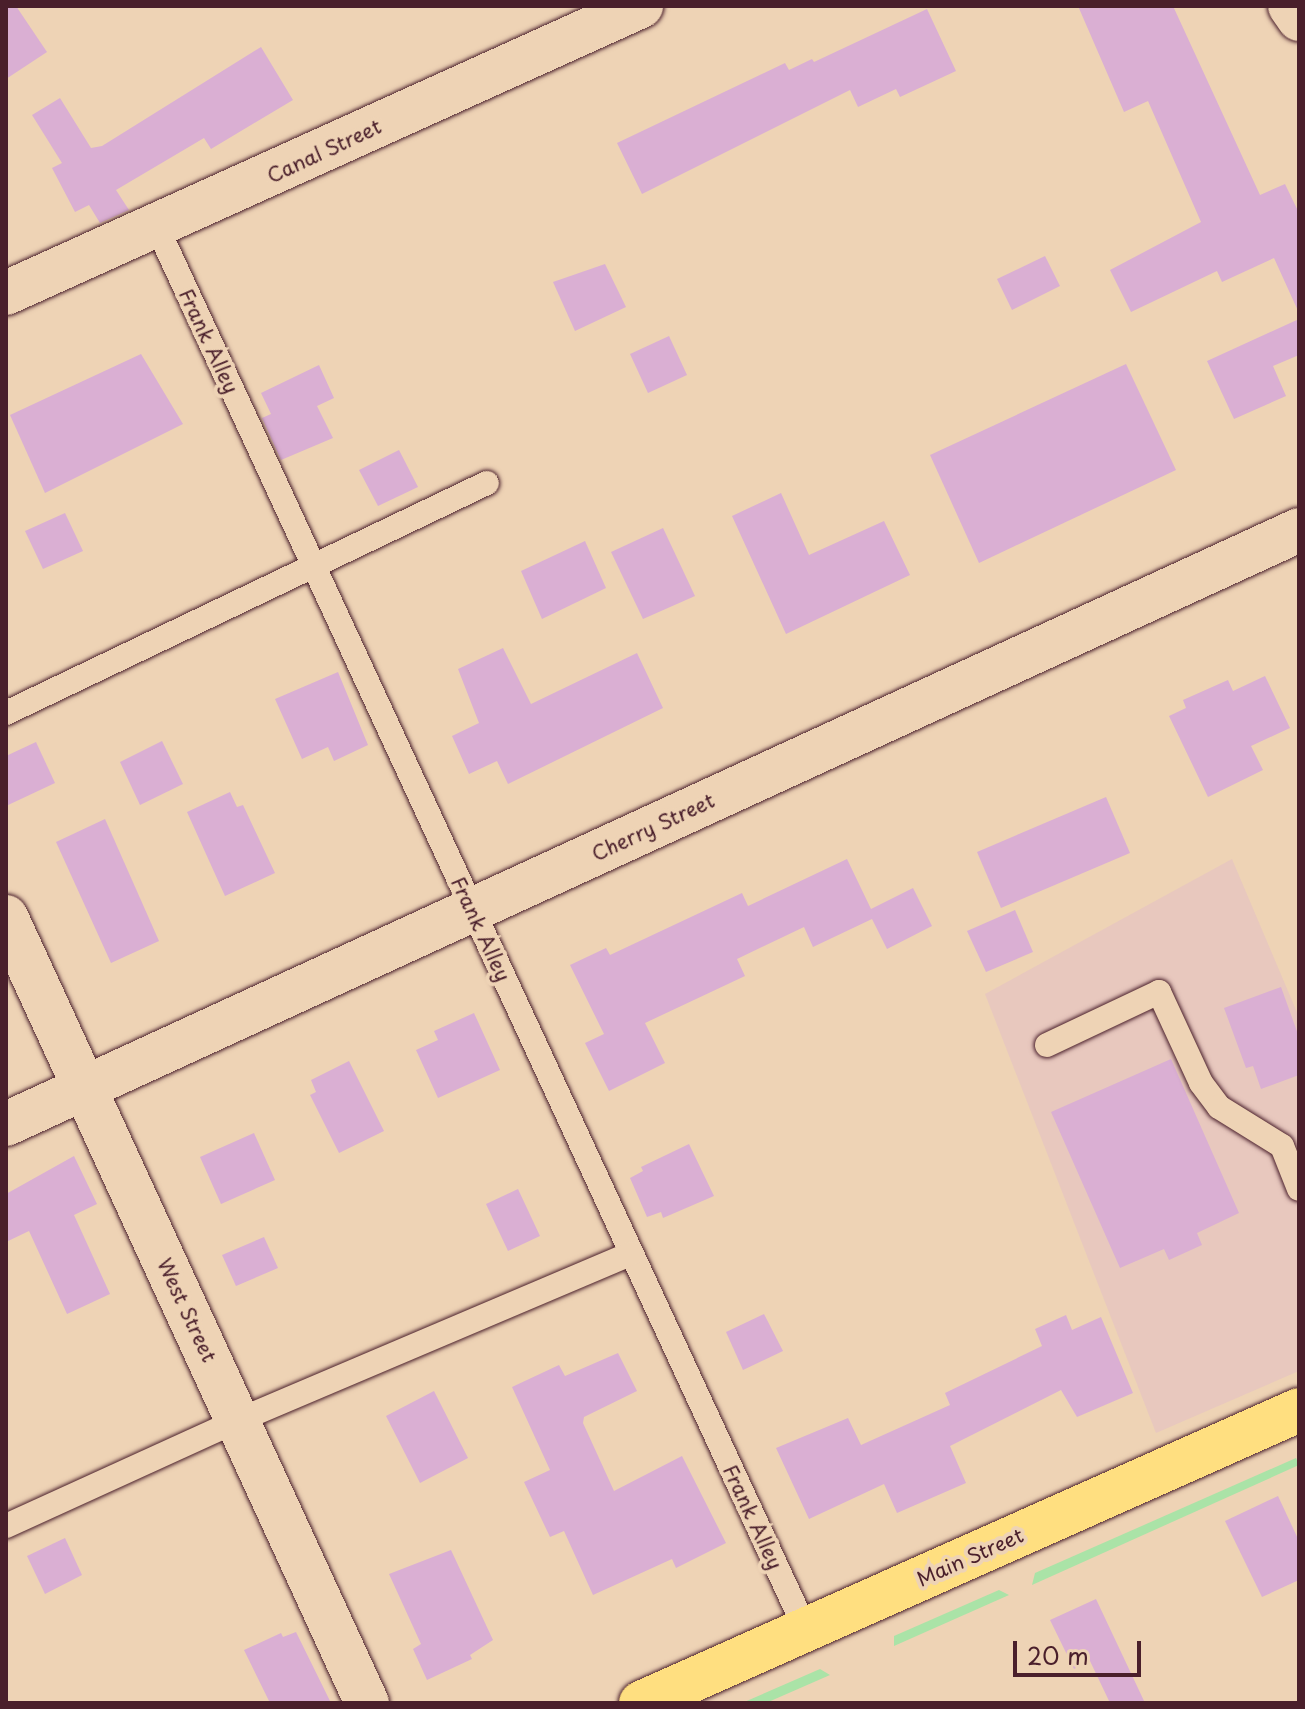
<!DOCTYPE html>
<html>
<head>
<meta charset="utf-8">
<style>
	body { margin:0 }
	#map { position:relative; width:1305px; height:1709px; overflow:hidden; background:#eed3b5; font-family:"Playpen Sans",sans-serif }
	div>[style] { position:absolute }
	.built>* { inset:0; background:#e8c8be }
	.green>* { inset:0; background:#aae3a7 }
	.building>* { inset:0; background:#daafd3 }
	.roads { filter:drop-shadow(0 0 2px #4a1f2b) drop-shadow(0 0 2px #4a1f2b) }
	.service>* { height:24px; margin:-12px; padding:0 12px; transform-origin:12px; border-radius:12px; background:#eed3b5 }
	.minor>* { height:44px; margin:-22px; padding:0 22px; transform-origin:22px; border-radius:22px; background:#eed3b5 }
	.primary>* { height:44px; margin:-22px; padding:0 22px; transform-origin:22px; border-radius:22px; background:#ffdf80 }
	span { translate:-50% -50%; white-space:nowrap; text-align:center; line-height:1.15; -webkit-text-stroke:8px #eed3b5; paint-order:stroke }
	.street-label { font-size:20px; color:#4a1f2b }
	.frame { position:absolute; inset:0; border:8px solid #4a1f2b; pointer-events:none }
	.scale { position:absolute; left:1013px; top:1641px; width:128px; height:36px; box-sizing:border-box; border:4px solid #4a1f2b; border-top:0; padding-left:10px; font-size:24px; line-height:28px; white-space:nowrap; color:#4a1f2b; -webkit-text-stroke:6px #eed3b5; paint-order:stroke }
</style>
</head>
<body>
<div id="map">
	<div class="built">
		<div style="clip-path:polygon(1232px 859px,1299px 1017px,1299px 1371px,1156px 1433px,985px 994px)"></div>
	</div>
	<div class="green">
		<div style="clip-path:polygon(1296px 1458px,1299px 1465px,1032px 1585px,1035px 1573px)"></div>
		<div style="clip-path:polygon(999px 1590px,1009px 1595px,894px 1646px,894px 1636px)"></div>
		<div style="clip-path:polygon(820px 1669px,830px 1675px,766px 1703px,742px 1703px)"></div>
	</div>
	<div class="building">
		<div style="clip-path:polygon(6px 6px,16px 6px,47px 52px,6px 79px)"></div>
		<div style="clip-path:polygon(1078px 6px,1173px 6px,1260px 195px,1285px 184px,1299px 213px,1299px 313px,1274px 258px,1222px 282px,1217px 271px,1131px 312px,1110px 270px,1201px 222px,1148px 101px,1124px 112px)"></div>
		<div style="clip-path:polygon(927px 9px,956px 71px,900px 97px,896px 89px,858px 107px,850px 90px,642px 194px,617px 143px,785px 63px,789px 70px,812px 59px,814px 62px)"></div>
		<div style="clip-path:polygon(261px 47px,293px 100px,211px 149px,204px 138px,116px 190px,129px 210px,100px 223px,89px 205px,75px 212px,52px 168px,62px 163px,32px 115px,60px 98px,91px 148px,102px 146px)"></div>
		<div style="clip-path:polygon(1045px 256px,1060px 286px,1012px 310px,997px 279px)"></div>
		<div style="clip-path:polygon(605px 264px,626px 307px,575px 331px,553px 282px)"></div>
		<div style="clip-path:polygon(1299px 319px,1299px 355px,1273px 366px,1286px 396px,1234px 419px,1207px 361px)"></div>
		<div style="clip-path:polygon(669px 336px,687px 375px,648px 393px,630px 354px)"></div>
		<div style="clip-path:polygon(141px 354px,183px 424px,45px 493px,10px 415px)"></div>
		<div style="clip-path:polygon(1126px 364px,1176px 470px,979px 563px,930px 455px)"></div>
		<div style="clip-path:polygon(319px 365px,334px 398px,317px 406px,333px 438px,281px 460px,262px 418px,271px 414px,261px 393px)"></div>
		<div style="clip-path:polygon(399px 450px,418px 487px,378px 506px,359px 470px)"></div>
		<div style="clip-path:polygon(781px 493px,809px 555px,884px 521px,910px 575px,786px 634px,732px 516px)"></div>
		<div style="clip-path:polygon(65px 513px,83px 551px,43px 569px,25px 531px)"></div>
		<div style="clip-path:polygon(663px 528px,695px 596px,643px 619px,611px 552px)"></div>
		<div style="clip-path:polygon(585px 541px,606px 588px,542px 619px,521px 571px)"></div>
		<div style="clip-path:polygon(503px 648px,531px 704px,637px 653px,663px 708px,508px 784px,497px 761px,469px 774px,452px 736px,479px 723px,458px 669px)"></div>
		<div style="clip-path:polygon(338px 672px,368px 745px,334px 761px,328px 747px,302px 759px,275px 699px)"></div>
		<div style="clip-path:polygon(1265px 676px,1290px 728px,1251px 746px,1263px 770px,1208px 797px,1169px 716px,1186px 708px,1183px 700px,1228px 680px,1233px 691px)"></div>
		<div style="clip-path:polygon(162px 741px,183px 784px,140px 805px,120px 762px)"></div>
		<div style="clip-path:polygon(36px 742px,55px 783px,6px 806px,6px 756px)"></div>
		<div style="clip-path:polygon(230px 792px,237px 807px,243px 805px,275px 873px,225px 896px,187px 812px)"></div>
		<div style="clip-path:polygon(1106px 797px,1130px 853px,1001px 908px,977px 852px)"></div>
		<div style="clip-path:polygon(105px 819px,159px 941px,111px 963px,56px 842px)"></div>
		<div style="clip-path:polygon(847px 859px,871px 909px,913px 888px,932px 926px,887px 949px,872px 919px,813px 947px,804px 927px,737px 959px,745px 976px,645px 1023px,665px 1063px,609px 1091px,585px 1043px,604px 1034px,570px 965px,606px 948px,610px 955px,742px 893px,748px 906px)"></div>
		<div style="clip-path:polygon(1015px 910px,1033px 952px,986px 972px,967px 931px)"></div>
		<div style="clip-path:polygon(1281px 987px,1299px 1037px,1299px 1075px,1261px 1089px,1253px 1066px,1246px 1068px,1224px 1008px)"></div>
		<div style="clip-path:polygon(474px 1013px,500px 1070px,438px 1098px,416px 1050px,438px 1040px,434px 1031px)"></div>
		<div style="clip-path:polygon(1171px 1059px,1239px 1213px,1197px 1233px,1202px 1245px,1169px 1260px,1164px 1249px,1120px 1268px,1051px 1112px)"></div>
		<div style="clip-path:polygon(349px 1061px,384px 1131px,339px 1153px,310px 1095px,316px 1092px,311px 1080px)"></div>
		<div style="clip-path:polygon(254px 1133px,275px 1180px,221px 1204px,200px 1157px)"></div>
		<div style="clip-path:polygon(689px 1144px,714px 1196px,663px 1218px,661px 1212px,647px 1217px,630px 1178px,643px 1171px,641px 1167px)"></div>
		<div style="clip-path:polygon(74px 1156px,97px 1204px,74px 1215px,110px 1294px,67px 1314px,29px 1231px,6px 1242px,6px 1194px)"></div>
		<div style="clip-path:polygon(518px 1189px,540px 1236px,508px 1251px,486px 1204px)"></div>
		<div style="clip-path:polygon(264px 1237px,278px 1268px,236px 1286px,222px 1255px)"></div>
		<div style="clip-path:polygon(764px 1314px,783px 1351px,743px 1370px,726px 1332px)"></div>
		<div style="clip-path:polygon(1066px 1315px,1072px 1330px,1101px 1317px,1133px 1393px,1077px 1417px,1061px 1390px,950px 1446px,966px 1483px,897px 1513px,884px 1484px,809px 1519px,776px 1448px,848px 1418px,861px 1445px,950px 1405px,945px 1393px,1042px 1346px,1035px 1329px)"></div>
		<div style="clip-path:polygon(618px 1353px,637px 1391px,584px 1417px,583px 1423px,614px 1491px,682px 1456px,726px 1543px,676px 1568px,672px 1559px,593px 1595px,564px 1531px,550px 1537px,524px 1482px,550px 1470px,512px 1387px,559px 1365px,565px 1376px)"></div>
		<div style="clip-path:polygon(434px 1391px,468px 1458px,420px 1483px,386px 1416px)"></div>
		<div style="clip-path:polygon(1278px 1496px,1299px 1541px,1299px 1580px,1262px 1597px,1225px 1521px)"></div>
		<div style="clip-path:polygon(65px 1538px,82px 1575px,45px 1594px,27px 1556px)"></div>
		<div style="clip-path:polygon(451px 1550px,493px 1640px,470px 1655px,472px 1659px,427px 1680px,413px 1649px,421px 1644px,389px 1574px)"></div>
		<div style="clip-path:polygon(1096px 1599px,1145px 1703px,1110px 1703px,1090px 1661px,1074px 1669px,1050px 1620px)"></div>
		<div style="clip-path:polygon(296px 1632px,331px 1703px,270px 1703px,244px 1650px,281px 1633px,283px 1637px)"></div>
	</div>
	<div class="roads">
		<div class="service">
			<div style="left:157px;top:227px;width:1546px;rotate:65.18deg"></div>
			<div style="left:6px;top:713px;width:533px;rotate:-25.56deg"></div>
			<div style="left:1047px;top:1045px;width:124px;rotate:-25.3deg"></div>
			<div style="left:1159px;top:992px;width:100px;rotate:65.2deg"></div>
			<div style="left:1201px;top:1083px;width:30px;rotate:53deg"></div>
			<div style="left:1219px;top:1107px;width:74px;rotate:31.8deg"></div>
			<div style="left:1282px;top:1146px;width:46px;rotate:68.4deg"></div>
			<div style="left:6px;top:1526px;width:256px;rotate:-24.5deg"></div>
			<div style="left:239px;top:1420px;width:426px;rotate:-23deg"></div>
		</div>
		<div class="minor">
			<div style="left:1290px;top:6px;width:16px;rotate:55deg"></div>
			<div style="left:6px;top:293px;width:697px;rotate:-24.32deg"></div>
			<div style="left:6px;top:917px;width:865px;rotate:65.33deg"></div>
			<div style="left:6px;top:1124px;width:1423px;rotate:-24.67deg"></div>
		</div>
		<div class="primary">
			<div style="left:641px;top:1703px;width:720px;rotate:-24deg"></div>
		</div>
	</div>
	<div class="street-label">
		<span style="left:324px;top:151px;rotate:-25deg">Canal Street</span>
		<span style="left:209px;top:341px;rotate:65deg">Frank Alley</span>
		<span style="left:653px;top:827px;rotate:-25deg">Cherry Street</span>
		<span style="left:481px;top:929px;rotate:65deg">Frank Alley</span>
		<span style="left:187px;top:1310px;rotate:65deg">West Street</span>
		<span style="left:753px;top:1517px;rotate:65deg">Frank Alley</span>
		<span style="left:970px;top:1557px;rotate:-24deg">Main Street</span>
	</div>
	<div class="frame"></div>
	<div class="scale">20 m</div>
</div>
</body>
</html>
